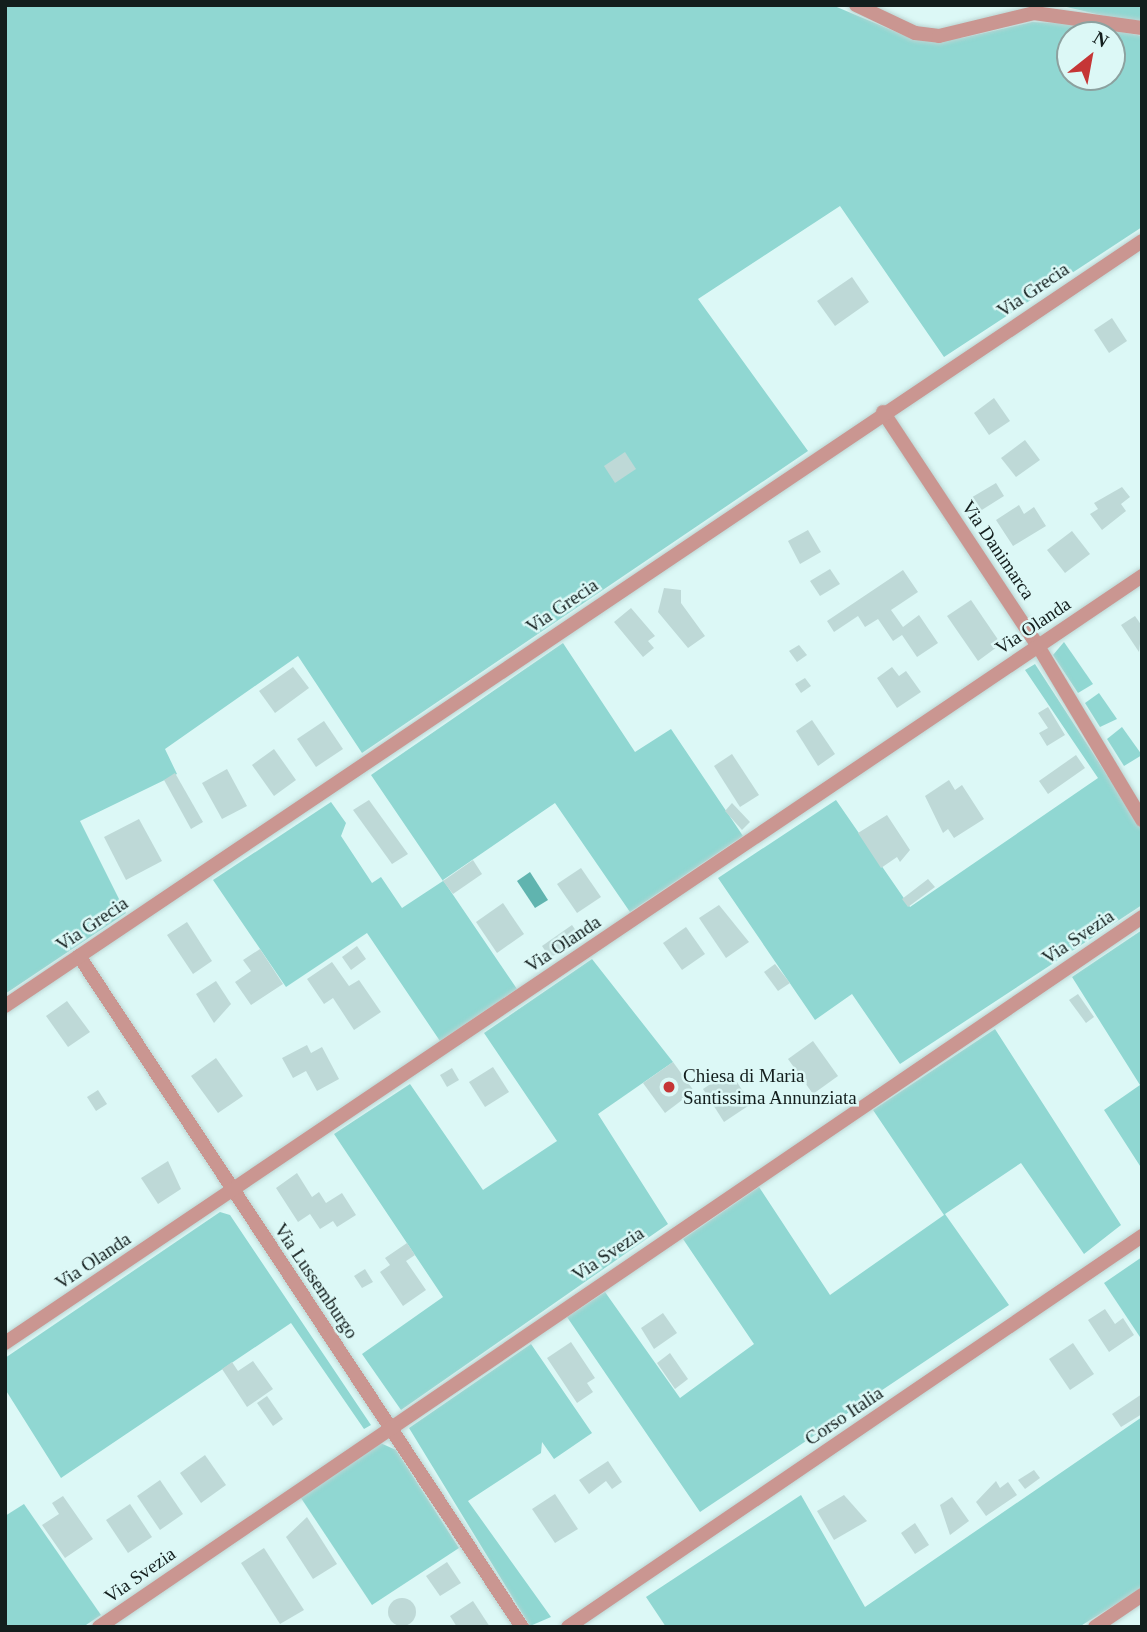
<!DOCTYPE html>
<html>
<head>
<meta charset="utf-8">
<style>
	body { margin:0 }
	#map { position:relative; width:1147px; height:1632px; overflow:hidden; background:#dcf8f6; font-family:"Times New Roman",serif }
	div>[style] { position:absolute }
	.green>* { inset:0; background:#90d7d2 }
	.water>* { inset:0; background:#60b4af }
	.building>* { inset:0; background:#bed9d7 }
	.round { border-radius:50% }
	.roads { filter:drop-shadow(0 0 2px #bcd5d3) drop-shadow(0 0 2px #bcd5d3) }
	.street>* { height:14px; margin:-7px; padding:0 7px; transform-origin:7px; border-radius:7px; background:#ca9691 }
	.dots>* { width:19px; height:19px; translate:-50% -50%; box-sizing:border-box; border:4px solid #dcf8f6; border-radius:50% }
	span { translate:-50% -50%; white-space:nowrap; text-align:center; line-height:1.15; -webkit-text-stroke:5px #dcf8f6; paint-order:stroke }
	.street-label { font-size:19px; color:#131e1d }
	.poi-label { font-size:19px; color:#131e1d }
	.left { translate:0 -50%; text-align:left }
	.frame { position:absolute; inset:0; border:7px solid #131e1d; pointer-events:none }
	.north { position:absolute; left:1056px; top:21px; width:70px; height:70px; box-sizing:border-box; background:#dcf8f6; border:2px solid #8ca19f; border-radius:50%; rotate:31deg; font-size:19px; font-weight:700; line-height:28px; text-align:center; color:#131e1d }
	.north::after { content:''; display:block; margin:auto; width:24px; height:32px; background:#c53636; clip-path:polygon(50% 0,100% 100%,50% 72%,0 100%) }
</style>
</head>
<body>
<div id="map">
	<div class="green">
		<div style="clip-path:polygon(evenodd,5px 5px,832px 5px,913px 39px,962px 38px,1032px 22px,1083px 24px,1142px 36px,1142px 227px,944px 357px,840px 206px,698px 299px,808px 451px,362px 753px,298px 656px,165px 749px,177px 774px,80px 821px,126px 913px,5px 994px,5px 5px,1070px 35px,1112px 35px,1112px 77px,1070px 77px,1070px 35px)"></div>
		<div style="clip-path:polygon(1058px 5px,1142px 5px,1142px 22px,1135px 23px)"></div>
		<div style="clip-path:polygon(1064px 642px,1093px 684px,1078px 693px,1053px 655px)"></div>
		<div style="clip-path:polygon(563px 643px,635px 752px,671px 729px,743px 836px,630px 912px,555px 803px,443px 880px,517px 989px,440px 1041px,367px 933px,286px 987px,213px 880px,331px 802px,346px 823px,341px 836px,372px 883px,381px 877px,402px 908px,443px 881px,371px 775px)"></div>
		<div style="clip-path:polygon(1035px 664px,1142px 829px,1142px 905px,900px 1064px,852px 994px,815px 1020px,718px 878px,836px 800px,910px 907px,1098px 778px,1025px 670px)"></div>
		<div style="clip-path:polygon(1099px 693px,1117px 719px,1100px 727px,1085px 703px)"></div>
		<div style="clip-path:polygon(1122px 727px,1142px 755px,1124px 766px,1107px 739px)"></div>
		<div style="clip-path:polygon(1142px 930px,1142px 1169px,1104px 1110px,1140px 1085px,1072px 977px)"></div>
		<div style="clip-path:polygon(592px 959px,673px 1062px,598px 1114px,668px 1224px,401px 1410px,362px 1354px,443px 1297px,334px 1134px,410px 1084px,483px 1190px,557px 1141px,484px 1033px)"></div>
		<div style="clip-path:polygon(995px 1029px,1121px 1225px,1084px 1254px,1021px 1163px,945px 1214px,1009px 1305px,700px 1512px,567px 1317px,605px 1292px,680px 1398px,754px 1344px,683px 1239px,759px 1187px,830px 1295px,944px 1215px,873px 1110px)"></div>
		<div style="clip-path:polygon(220px 1212px,230px 1215px,371px 1425px,364px 1429px,291px 1323px,61px 1478px,5px 1389px,5px 1358px)"></div>
		<div style="clip-path:polygon(1142px 1257px,1142px 1340px,1104px 1283px)"></div>
		<div style="clip-path:polygon(531px 1344px,592px 1433px,554px 1459px,542px 1442px,541px 1453px,468px 1501px,551px 1617px,530px 1626px,409px 1428px)"></div>
		<div style="clip-path:polygon(1142px 1417px,1142px 1588px,1079px 1627px,666px 1627px,646px 1597px,801px 1495px,865px 1607px)"></div>
		<div style="clip-path:polygon(376px 1441px,396px 1450px,459px 1548px,372px 1605px,299px 1495px)"></div>
		<div style="clip-path:polygon(24px 1504px,101px 1615px,83px 1627px,5px 1627px,5px 1516px)"></div>
	</div>
	<div class="water">
		<div style="clip-path:polygon(530px 872px,548px 900px,535px 908px,517px 881px)"></div>
	</div>
	<div class="building">
		<div style="clip-path:polygon(852px 277px,869px 302px,835px 326px,817px 301px)"></div>
		<div style="clip-path:polygon(1112px 318px,1127px 341px,1109px 353px,1094px 330px)"></div>
		<div style="clip-path:polygon(994px 398px,1010px 421px,989px 435px,974px 413px)"></div>
		<div style="clip-path:polygon(1025px 440px,1040px 460px,1016px 477px,1001px 458px)"></div>
		<div style="clip-path:polygon(625px 452px,636px 469px,615px 483px,604px 466px)"></div>
		<div style="clip-path:polygon(996px 483px,1004px 496px,977px 513px,969px 499px)"></div>
		<div style="clip-path:polygon(1122px 487px,1130px 497px,1121px 504px,1126px 511px,1102px 530px,1090px 514px,1098px 509px,1094px 503px)"></div>
		<div style="clip-path:polygon(1019px 505px,1024px 514px,1034px 507px,1046px 526px,1013px 546px,996px 520px)"></div>
		<div style="clip-path:polygon(808px 530px,821px 552px,800px 564px,788px 541px)"></div>
		<div style="clip-path:polygon(1072px 531px,1090px 554px,1065px 573px,1047px 550px)"></div>
		<div style="clip-path:polygon(830px 569px,840px 584px,820px 596px,810px 581px)"></div>
		<div style="clip-path:polygon(903px 570px,918px 592px,891px 610px,903px 627px,919px 615px,938px 643px,917px 657px,902px 635px,893px 641px,878px 619px,865px 627px,858px 616px,834px 632px,827px 621px)"></div>
		<div style="clip-path:polygon(664px 588px,681px 590px,681px 603px,705px 636px,688px 648px,658px 612px)"></div>
		<div style="clip-path:polygon(971px 600px,1001px 644px,978px 661px,947px 616px)"></div>
		<div style="clip-path:polygon(631px 608px,655px 636px,648px 641px,654px 648px,643px 657px,614px 622px)"></div>
		<div style="clip-path:polygon(1135px 616px,1142px 626px,1139px 652px,1121px 625px)"></div>
		<div style="clip-path:polygon(799px 645px,807px 655px,797px 662px,789px 651px)"></div>
		<div style="clip-path:polygon(293px 667px,309px 688px,275px 713px,259px 691px)"></div>
		<div style="clip-path:polygon(892px 667px,899px 676px,906px 671px,921px 692px,897px 708px,877px 678px)"></div>
		<div style="clip-path:polygon(805px 678px,811px 686px,801px 693px,795px 684px)"></div>
		<div style="clip-path:polygon(1048px 707px,1065px 735px,1047px 746px,1039px 733px,1048px 728px,1038px 713px)"></div>
		<div style="clip-path:polygon(812px 720px,835px 754px,818px 766px,796px 731px)"></div>
		<div style="clip-path:polygon(324px 721px,343px 749px,316px 767px,297px 739px)"></div>
		<div style="clip-path:polygon(274px 749px,296px 780px,274px 796px,252px 765px)"></div>
		<div style="clip-path:polygon(732px 754px,759px 795px,740px 807px,714px 766px)"></div>
		<div style="clip-path:polygon(1076px 755px,1085px 768px,1048px 794px,1039px 781px)"></div>
		<div style="clip-path:polygon(227px 769px,247px 806px,222px 819px,202px 783px)"></div>
		<div style="clip-path:polygon(175px 773px,203px 822px,191px 829px,164px 780px)"></div>
		<div style="clip-path:polygon(949px 780px,955px 790px,962px 785px,984px 819px,954px 838px,948px 829px,943px 833px,925px 796px)"></div>
		<div style="clip-path:polygon(369px 800px,408px 854px,392px 864px,353px 810px)"></div>
		<div style="clip-path:polygon(732px 803px,750px 822px,742px 830px,725px 811px)"></div>
		<div style="clip-path:polygon(887px 815px,910px 850px,900px 862px,897px 857px,881px 868px,858px 833px)"></div>
		<div style="clip-path:polygon(139px 819px,162px 861px,126px 880px,104px 837px)"></div>
		<div style="clip-path:polygon(473px 860px,482px 874px,453px 894px,443px 881px)"></div>
		<div style="clip-path:polygon(581px 868px,601px 897px,577px 913px,557px 884px)"></div>
		<div style="clip-path:polygon(928px 879px,935px 887px,908px 907px,902px 899px)"></div>
		<div style="clip-path:polygon(503px 903px,524px 934px,497px 953px,476px 922px)"></div>
		<div style="clip-path:polygon(719px 905px,749px 942px,726px 958px,699px 918px)"></div>
		<div style="clip-path:polygon(187px 922px,212px 961px,193px 974px,167px 935px)"></div>
		<div style="clip-path:polygon(572px 925px,581px 938px,550px 958px,542px 946px)"></div>
		<div style="clip-path:polygon(686px 927px,705px 954px,682px 970px,663px 943px)"></div>
		<div style="clip-path:polygon(357px 946px,366px 959px,351px 970px,342px 957px)"></div>
		<div style="clip-path:polygon(260px 949px,283px 984px,251px 1005px,235px 982px,251px 971px,243px 960px)"></div>
		<div style="clip-path:polygon(332px 962px,349px 986px,359px 980px,381px 1012px,354px 1030px,333px 998px,324px 1004px,307px 979px)"></div>
		<div style="clip-path:polygon(775px 964px,790px 983px,778px 991px,764px 972px)"></div>
		<div style="clip-path:polygon(216px 981px,231px 1004px,214px 1023px,196px 994px)"></div>
		<div style="clip-path:polygon(1078px 994px,1094px 1017px,1086px 1023px,1069px 1000px)"></div>
		<div style="clip-path:polygon(67px 1001px,90px 1032px,68px 1047px,46px 1016px)"></div>
		<div style="clip-path:polygon(813px 1041px,838px 1076px,813px 1094px,788px 1059px)"></div>
		<div style="clip-path:polygon(307px 1045px,311px 1053px,322px 1047px,339px 1079px,317px 1091px,306px 1071px,293px 1078px,282px 1058px)"></div>
		<div style="clip-path:polygon(216px 1058px,243px 1096px,218px 1113px,191px 1076px)"></div>
		<div style="clip-path:polygon(673px 1062px,694px 1091px,665px 1113px,643px 1083px)"></div>
		<div style="clip-path:polygon(493px 1067px,509px 1092px,485px 1107px,469px 1082px)"></div>
		<div style="clip-path:polygon(452px 1068px,459px 1080px,447px 1087px,440px 1075px)"></div>
		<div style="clip-path:polygon(730px 1071px,751px 1104px,724px 1122px,703px 1089px)"></div>
		<div style="clip-path:polygon(98px 1090px,107px 1104px,96px 1111px,87px 1097px)"></div>
		<div style="clip-path:polygon(168px 1161px,181px 1189px,158px 1204px,141px 1178px)"></div>
		<div style="clip-path:polygon(297px 1173px,312px 1197px,319px 1192px,326px 1203px,342px 1193px,356px 1215px,337px 1227px,333px 1221px,320px 1229px,310px 1214px,298px 1222px,276px 1188px)"></div>
		<div style="clip-path:polygon(407px 1243px,415px 1255px,406px 1261px,426px 1290px,403px 1306px,380px 1272px,390px 1265px,385px 1258px)"></div>
		<div style="clip-path:polygon(365px 1269px,373px 1282px,362px 1288px,354px 1276px)"></div>
		<div style="clip-path:polygon(1105px 1309px,1115px 1324px,1123px 1318px,1134px 1335px,1109px 1352px,1088px 1320px)"></div>
		<div style="clip-path:polygon(663px 1313px,677px 1333px,654px 1349px,641px 1328px)"></div>
		<div style="clip-path:polygon(571px 1342px,595px 1378px,587px 1383px,593px 1392px,577px 1403px,547px 1358px)"></div>
		<div style="clip-path:polygon(1073px 1343px,1094px 1374px,1070px 1390px,1049px 1359px)"></div>
		<div style="clip-path:polygon(670px 1353px,688px 1379px,675px 1389px,657px 1363px)"></div>
		<div style="clip-path:polygon(253px 1361px,273px 1389px,247px 1407px,222px 1369px,232px 1362px,238px 1371px)"></div>
		<div style="clip-path:polygon(1142px 1394px,1142px 1414px,1121px 1427px,1112px 1414px)"></div>
		<div style="clip-path:polygon(267px 1396px,283px 1419px,273px 1426px,257px 1403px)"></div>
		<div style="clip-path:polygon(205px 1455px,226px 1485px,201px 1503px,180px 1473px)"></div>
		<div style="clip-path:polygon(608px 1461px,622px 1482px,612px 1489px,606px 1481px,589px 1494px,579px 1480px)"></div>
		<div style="clip-path:polygon(1034px 1470px,1040px 1478px,1025px 1489px,1018px 1480px)"></div>
		<div style="clip-path:polygon(160px 1480px,183px 1514px,160px 1530px,137px 1496px)"></div>
		<div style="clip-path:polygon(996px 1481px,1000px 1488px,1008px 1482px,1017px 1495px,986px 1516px,976px 1502px)"></div>
		<div style="clip-path:polygon(555px 1494px,578px 1529px,555px 1543px,532px 1509px)"></div>
		<div style="clip-path:polygon(844px 1495px,867px 1521px,834px 1540px,817px 1511px)"></div>
		<div style="clip-path:polygon(63px 1496px,93px 1539px,65px 1558px,42px 1525px,59px 1514px,52px 1503px)"></div>
		<div style="clip-path:polygon(952px 1497px,969px 1521px,950px 1535px,940px 1505px)"></div>
		<div style="clip-path:polygon(130px 1504px,152px 1537px,128px 1553px,106px 1520px)"></div>
		<div style="clip-path:polygon(307px 1517px,337px 1564px,313px 1579px,286px 1537px)"></div>
		<div style="clip-path:polygon(915px 1523px,929px 1545px,915px 1554px,901px 1533px)"></div>
		<div style="clip-path:polygon(264px 1548px,304px 1610px,280px 1624px,241px 1563px)"></div>
		<div style="clip-path:polygon(447px 1562px,461px 1583px,440px 1596px,426px 1576px)"></div>
		<div class="round" style="left:388px;top:1598px;width:28px;height:28px"></div>
		<div style="clip-path:polygon(473px 1601px,490px 1627px,457px 1627px,450px 1616px)"></div>
	</div>
	<div class="roads">
		<div class="street">
			<div style="left:856px;top:5px;width:65px;rotate:25.4deg"></div>
			<div style="left:915px;top:33px;width:24px;rotate:7deg"></div>
			<div style="left:939px;top:36px;width:98px;rotate:-13.6deg"></div>
			<div style="left:1034px;top:13px;width:109px;rotate:7.9deg"></div>
			<div style="left:883px;top:412px;width:281px;rotate:56.5deg"></div>
			<div style="left:1038px;top:646px;width:203px;rotate:59.1deg"></div>
			<div style="left:79px;top:956px;width:804px;rotate:56.57deg"></div>
			<div style="left:5px;top:1006px;width:1370px;rotate:-33.93deg"></div>
			<div style="left:5px;top:1343px;width:1372px;rotate:-34deg"></div>
			<div style="left:99px;top:1627px;width:1262px;rotate:-34.24deg"></div>
			<div style="left:568px;top:1627px;width:695px;rotate:-34.26deg"></div>
			<div style="left:1095px;top:1627px;width:57px;rotate:-34.2deg"></div>
		</div>
	</div>
	<div class="dots">
		<div style="left:669px;top:1087px;background:#c53636"></div>
	</div>
	<div class="street-label">
		<span style="left:1033px;top:290px;rotate:-34deg">Via Grecia</span>
		<span style="left:998px;top:550px;rotate:56deg">Via Danimarca</span>
		<span style="left:562px;top:606px;rotate:-34deg">Via Grecia</span>
		<span style="left:1033px;top:626px;rotate:-34deg">Via Olanda</span>
		<span style="left:92px;top:924px;rotate:-34deg">Via Grecia</span>
		<span style="left:1078px;top:937px;rotate:-34deg">Via Svezia</span>
		<span style="left:563px;top:944px;rotate:-34deg">Via Olanda</span>
		<span style="left:608px;top:1254px;rotate:-34deg">Via Svezia</span>
		<span style="left:93px;top:1261px;rotate:-34deg">Via Olanda</span>
		<span style="left:316px;top:1281px;rotate:56deg">Via Lussemburgo</span>
		<span style="left:844px;top:1416px;rotate:-34deg">Corso Italia</span>
		<span style="left:140px;top:1575px;rotate:-35deg">Via Svezia</span>
	</div>
	<div class="poi-label">
		<span class="left" style="left:683px;top:1087px">Chiesa di Maria<br>Santissima Annunziata</span>
	</div>
	<div class="frame"></div>
	<div class="north">N</div>
</div>
</body>
</html>
